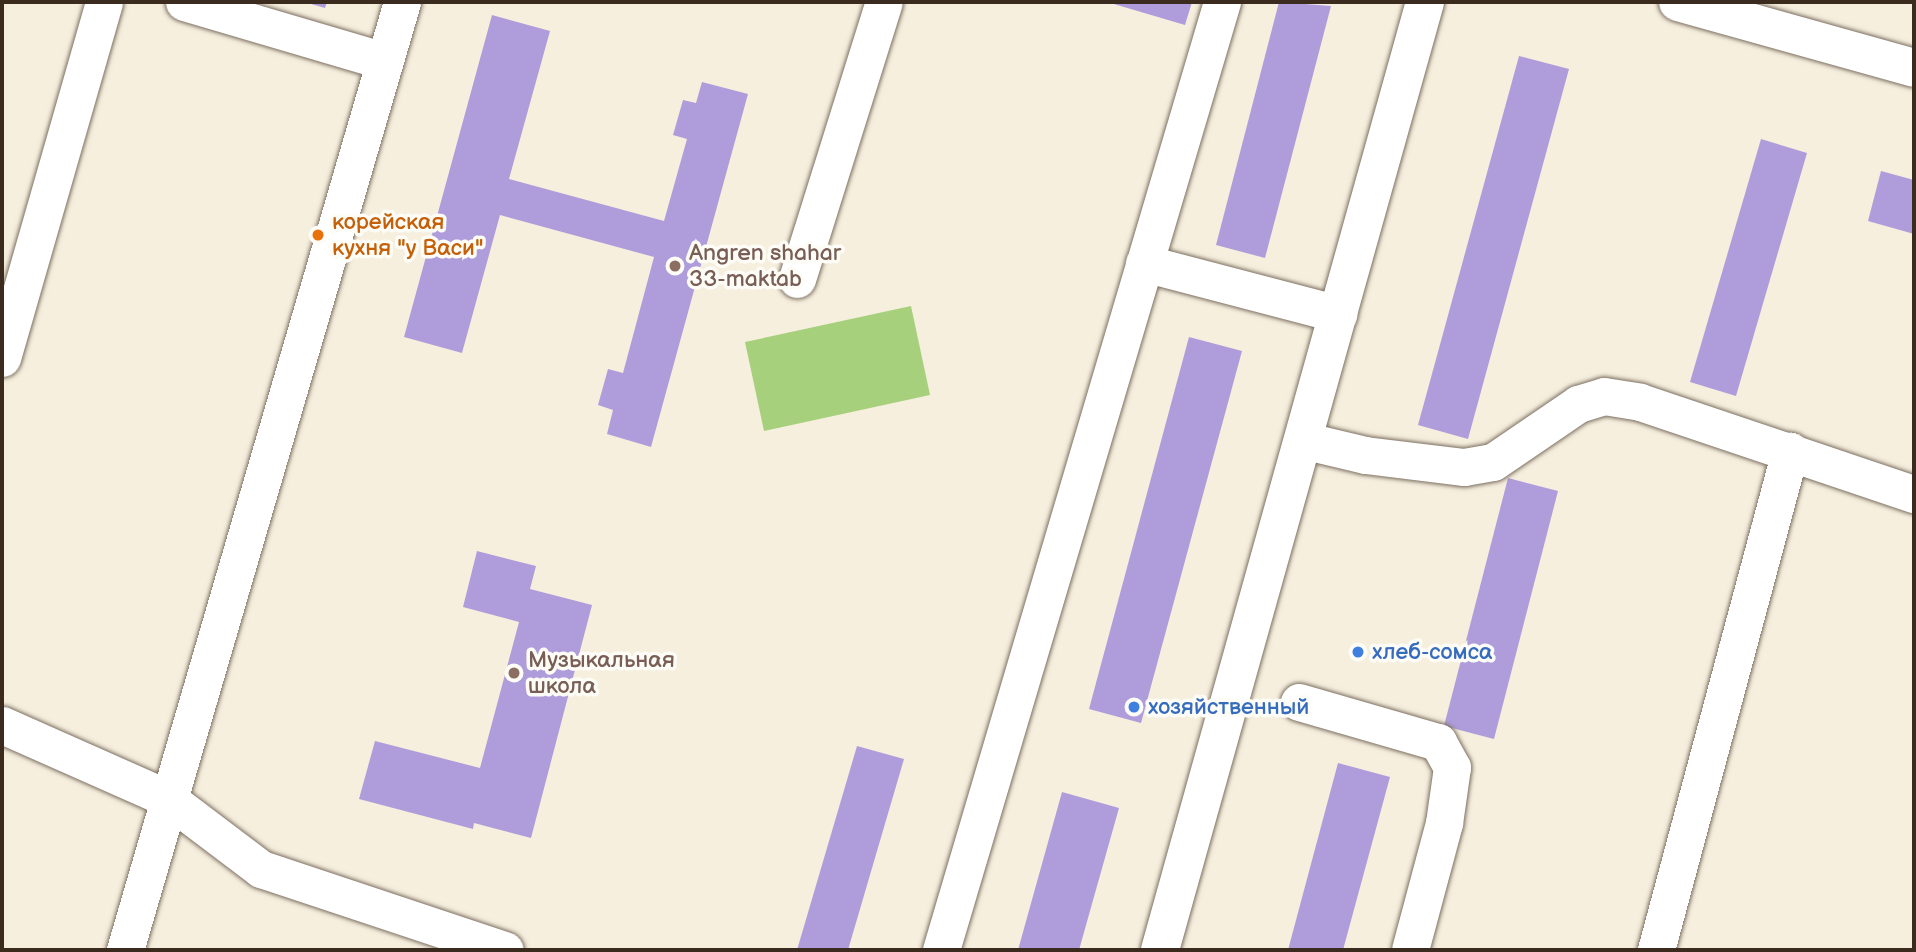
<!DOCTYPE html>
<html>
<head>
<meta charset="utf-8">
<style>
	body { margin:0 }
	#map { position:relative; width:1916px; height:952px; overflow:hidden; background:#f6efde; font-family:"Balsamiq Sans",sans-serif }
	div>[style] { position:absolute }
	.green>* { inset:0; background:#a7d07c }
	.building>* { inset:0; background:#ae9dda }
	.roads { filter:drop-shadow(0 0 2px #7c6f61) drop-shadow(0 0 2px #7c6f61) }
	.minor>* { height:37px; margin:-18.5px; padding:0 18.5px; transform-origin:18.5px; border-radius:18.5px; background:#fff }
	.major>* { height:38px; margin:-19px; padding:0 19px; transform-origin:19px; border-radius:19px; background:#fff }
	.dots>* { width:19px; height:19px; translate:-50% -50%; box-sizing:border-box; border:4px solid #fdfcf7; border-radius:50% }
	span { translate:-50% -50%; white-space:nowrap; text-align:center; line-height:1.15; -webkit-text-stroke:7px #fdfcf7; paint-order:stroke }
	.food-label { font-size:23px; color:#c56008 }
	.left { translate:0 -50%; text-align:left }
	.education-label { font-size:23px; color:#785e54 }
	.shop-label { font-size:23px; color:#366cbe }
	.frame { position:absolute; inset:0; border:4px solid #3b2a1e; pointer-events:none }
</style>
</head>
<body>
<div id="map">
	<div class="green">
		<div style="clip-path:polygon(911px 306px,930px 395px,764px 431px,745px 342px)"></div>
	</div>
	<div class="building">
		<div style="clip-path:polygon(304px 2px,327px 2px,325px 8px)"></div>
		<div style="clip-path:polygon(1107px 2px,1192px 2px,1185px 25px)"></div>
		<div style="clip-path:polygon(1279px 2px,1331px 6px,1265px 258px,1216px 245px)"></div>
		<div style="clip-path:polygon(492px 15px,550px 31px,509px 179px,664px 221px,687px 139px,673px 135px,683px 100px,696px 103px,702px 82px,748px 94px,651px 447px,607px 434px,613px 410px,598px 405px,608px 369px,623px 373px,654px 257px,500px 215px,462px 353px,404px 337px)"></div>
		<div style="clip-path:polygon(1519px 56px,1569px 69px,1468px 439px,1418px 425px)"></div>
		<div style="clip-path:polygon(1761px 139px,1807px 153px,1736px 396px,1690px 382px)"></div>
		<div style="clip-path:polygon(1881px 171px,1914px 180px,1914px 234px,1868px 221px)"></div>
		<div style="clip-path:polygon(1189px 337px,1242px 351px,1141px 723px,1089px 709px)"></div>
		<div style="clip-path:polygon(1508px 478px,1558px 491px,1494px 739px,1444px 726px)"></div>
		<div style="clip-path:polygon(477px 551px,536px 566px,530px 589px,592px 605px,531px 838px,474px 823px,473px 829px,359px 799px,375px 741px,480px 768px,519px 622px,463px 607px)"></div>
		<div style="clip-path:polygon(857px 746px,904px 759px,848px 950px,797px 950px)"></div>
		<div style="clip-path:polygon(1338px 763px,1390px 777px,1343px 950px,1288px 950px)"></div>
		<div style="clip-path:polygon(1062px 792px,1119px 808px,1079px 950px,1018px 950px)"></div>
	</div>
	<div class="roads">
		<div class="minor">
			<div style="left:184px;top:2px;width:209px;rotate:16.4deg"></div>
			<div style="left:1144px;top:263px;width:201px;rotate:14.7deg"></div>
			<div style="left:797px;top:279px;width:290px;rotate:-72.6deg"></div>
			<div style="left:2px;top:358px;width:370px;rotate:-74deg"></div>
			<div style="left:1302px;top:440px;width:65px;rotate:13.4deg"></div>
			<div style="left:1365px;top:455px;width:100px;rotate:6.9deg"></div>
			<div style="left:1464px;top:467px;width:29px;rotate:-10deg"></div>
			<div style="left:1493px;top:462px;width:103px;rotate:-34.3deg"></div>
			<div style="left:1578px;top:404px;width:27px;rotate:-17deg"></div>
			<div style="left:1604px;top:396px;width:36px;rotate:9deg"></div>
			<div style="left:1640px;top:402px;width:289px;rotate:18.6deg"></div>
			<div style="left:1299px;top:702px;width:145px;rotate:16.1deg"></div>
			<div style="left:1438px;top:742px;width:29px;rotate:61deg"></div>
			<div style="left:1452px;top:767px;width:57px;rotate:98.1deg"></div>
			<div style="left:1444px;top:823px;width:131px;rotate:105deg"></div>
			<div style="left:2px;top:725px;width:180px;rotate:23.9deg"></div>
			<div style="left:167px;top:798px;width:118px;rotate:37.1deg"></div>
			<div style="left:261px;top:869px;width:257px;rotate:18.4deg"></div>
			<div style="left:125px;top:950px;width:988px;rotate:-73.71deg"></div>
			<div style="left:941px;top:950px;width:989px;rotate:-73.49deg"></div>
			<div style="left:1656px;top:950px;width:517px;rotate:-74.97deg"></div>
		</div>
		<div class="major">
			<div style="left:1678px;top:2px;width:245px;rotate:15.6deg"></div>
			<div style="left:1160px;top:950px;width:984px;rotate:-74.38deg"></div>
		</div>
	</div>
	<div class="dots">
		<div style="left:318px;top:235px;background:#e8710a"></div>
		<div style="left:675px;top:266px;background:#8d6e63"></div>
		<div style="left:1358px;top:652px;background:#3f7fe0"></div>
		<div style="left:514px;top:673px;background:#8d6e63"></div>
		<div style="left:1134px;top:707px;background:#3f7fe0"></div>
	</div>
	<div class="food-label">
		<span class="left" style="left:332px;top:235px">корейская<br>кухня "у Васи"</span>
	</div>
	<div class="education-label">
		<span class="left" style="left:689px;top:266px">Angren shahar<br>33-maktab</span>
		<span class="left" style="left:528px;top:673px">Музыкальная<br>школа</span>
	</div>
	<div class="shop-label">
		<span class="left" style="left:1372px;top:652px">хлеб-сомса</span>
		<span class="left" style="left:1148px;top:707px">хозяйственный</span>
	</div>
	<div class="frame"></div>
</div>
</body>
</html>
